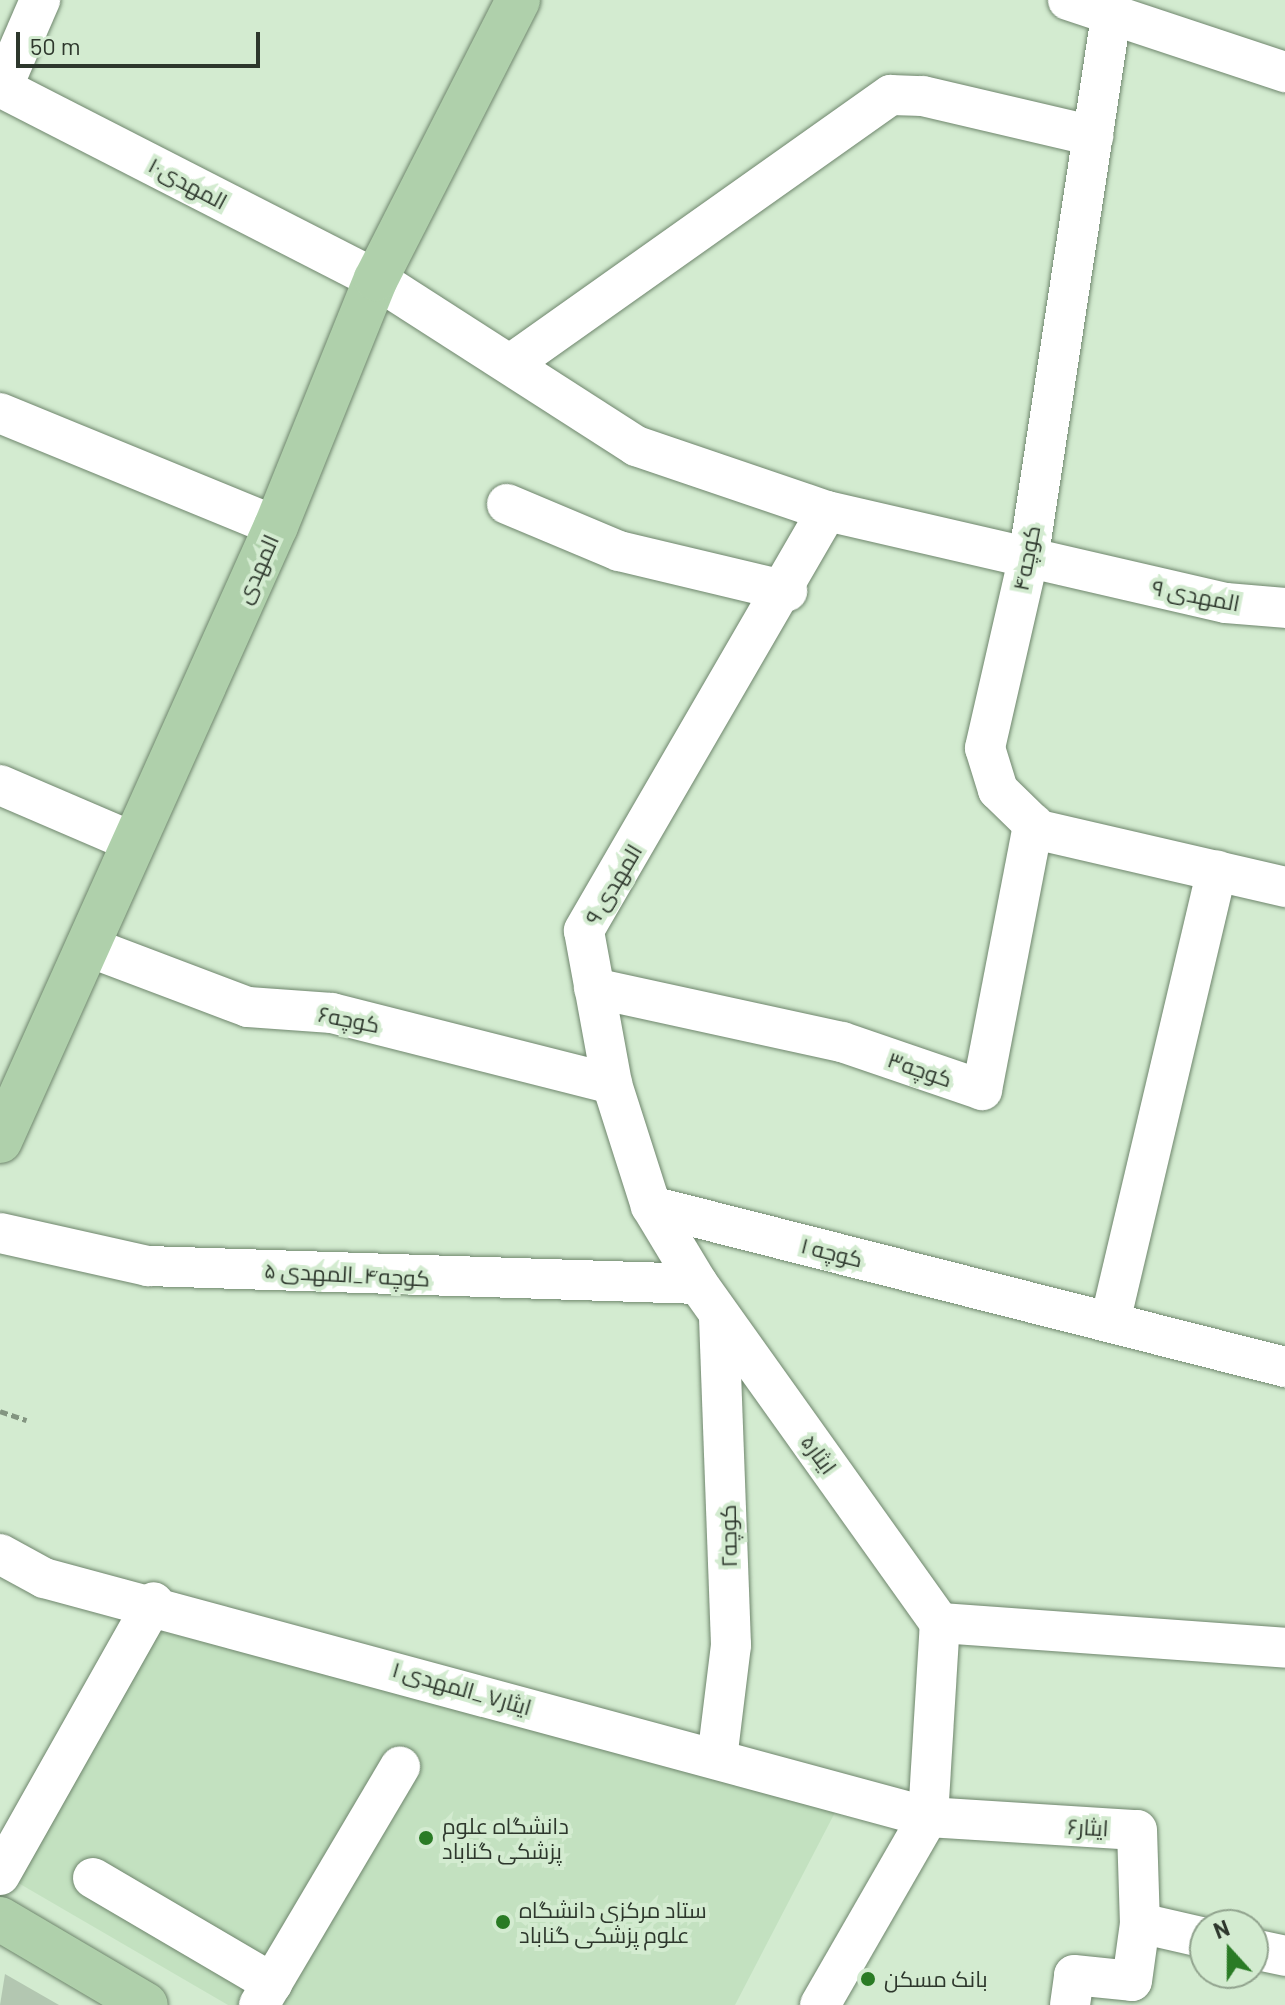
<!DOCTYPE html>
<html>
<head>
<meta charset="utf-8">
<style>
	body { margin:0 }
	#map { position:relative; width:1285px; height:2005px; overflow:hidden; background:#d3ebd0; font-family:Barlow,Cairo,sans-serif }
	div>[style] { position:absolute }
	.built>* { inset:0; background:#c3e1c0 }
	.green>* { inset:0; background:#b3c7b1 }
	.path>* { height:5px; margin-top:-2.5px; transform-origin:0; background:repeating-linear-gradient(90deg,#839581 0 8px,transparent 0 12px) }
	.roads { filter:drop-shadow(0 0 2px #6f866d) drop-shadow(0 0 2px #6f866d) }
	.minor>* { height:40px; margin:-20px; padding:0 20px; transform-origin:20px; border-radius:20px; background:#fff }
	.major>* { height:44px; margin:-22px; padding:0 22px; transform-origin:22px; border-radius:22px; background:#afd0ab }
	.dots>* { width:22px; height:22px; translate:-50% -50%; box-sizing:border-box; border:4px solid #d3ebd0; border-radius:50% }
	span { translate:-50% -50%; white-space:nowrap; text-align:center; line-height:1.15; -webkit-text-stroke:8px #d3ebd0; paint-order:stroke }
	.street-label { font-size:22px; color:#2d372c }
	.poi-label { font-size:22px; color:#2d372c }
	.left { translate:0 -50%; text-align:left }
	.north { position:absolute; left:1189px; top:1909px; width:80px; height:80px; box-sizing:border-box; background:#d3ebd0; border:2px solid #91a38e; border-radius:50%; rotate:339deg; font-size:22px; font-weight:700; line-height:32px; text-align:center; color:#2d372c }
	.north::after { content:''; display:block; margin:auto; width:28px; height:36px; background:#2a7b25; clip-path:polygon(50% 0,100% 100%,50% 72%,0 100%) }
	.scale { position:absolute; left:16px; top:32px; width:244px; height:36px; box-sizing:border-box; border:4px solid #2d372c; border-top:0; padding-left:10px; font-size:24px; line-height:28px; white-space:nowrap; color:#2d372c; -webkit-text-stroke:6px #d3ebd0; paint-order:stroke }
</style>
</head>
<body>
<div id="map">
	<div class="built">
		<div style="clip-path:polygon(146px 1628px,842px 1799px,735px 2005px,228px 2005px,8px 1877px)"></div>
	</div>
	<div class="green">
		<div style="clip-path:polygon(5px 1974px,59px 2005px,0 2005px)"></div>
	</div>
	<div class="path">
		<div style="left:0;top:1411px;width:28px;rotate:19deg"></div>
	</div>
	<div class="roads">
		<div class="minor">
			<div style="left:1068px;top:0;width:229px;rotate:18.4deg"></div>
			<div style="left:1111px;top:16px;width:550px;rotate:98.67deg"></div>
			<div style="left:1028px;top:560px;width:193px;rotate:102.9deg"></div>
			<div style="left:985px;top:748px;width:44px;rotate:72.8deg"></div>
			<div style="left:998px;top:790px;width:57px;rotate:44.3deg"></div>
			<div style="left:1039px;top:830px;width:253px;rotate:13deg"></div>
			<div style="left:0;top:87px;width:422px;rotate:27.1deg"></div>
			<div style="left:376px;top:279px;width:309px;rotate:32.7deg"></div>
			<div style="left:636px;top:446px;width:202px;rotate:18.8deg"></div>
			<div style="left:827px;top:511px;width:485px;rotate:120.1deg"></div>
			<div style="left:584px;top:931px;width:156px;rotate:79.6deg"></div>
			<div style="left:612px;top:1084px;width:128px;rotate:72.3deg"></div>
			<div style="left:651px;top:1206px;width:91px;rotate:58.9deg"></div>
			<div style="left:698px;top:1284px;width:417px;rotate:54.5deg"></div>
			<div style="left:2px;top:88px;width:96px;rotate:-66.6deg"></div>
			<div style="left:512px;top:363px;width:464px;rotate:-35.3deg"></div>
			<div style="left:891px;top:95px;width:32px;rotate:2deg"></div>
			<div style="left:923px;top:96px;width:175px;rotate:13.2deg"></div>
			<div style="left:0;top:413px;width:298px;rotate:22.3deg"></div>
			<div style="left:507px;top:504px;width:121px;rotate:22.8deg"></div>
			<div style="left:619px;top:551px;width:173px;rotate:13.4deg"></div>
			<div style="left:827px;top:511px;width:409px;rotate:13deg"></div>
			<div style="left:1226px;top:603px;width:59px;rotate:4.8deg"></div>
			<div style="left:0;top:785px;width:147px;rotate:23.2deg"></div>
			<div style="left:89px;top:947px;width:170px;rotate:20.7deg"></div>
			<div style="left:248px;top:1007px;width:84px;rotate:4.1deg"></div>
			<div style="left:332px;top:1013px;width:289px;rotate:14.2deg"></div>
			<div style="left:594px;top:988px;width:254px;rotate:12.3deg"></div>
			<div style="left:842px;top:1042px;width:148px;rotate:18.9deg"></div>
			<div style="left:982px;top:1090px;width:271px;rotate:-79.1deg"></div>
			<div style="left:651px;top:1206px;width:654px;rotate:14.25deg"></div>
			<div style="left:0;top:1233px;width:152px;rotate:12.6deg"></div>
			<div style="left:148px;top:1266px;width:550px;rotate:1.87deg"></div>
			<div style="left:1110px;top:1322px;width:464px;rotate:-76.7deg"></div>
			<div style="left:0;top:1554px;width:50px;rotate:28.6deg"></div>
			<div style="left:44px;top:1578px;width:916px;rotate:15.13deg"></div>
			<div style="left:928px;top:1817px;width:209px;rotate:3.6deg"></div>
			<div style="left:1137px;top:1830px;width:93px;rotate:88.2deg"></div>
			<div style="left:1140px;top:1923px;width:67px;rotate:13deg"></div>
			<div style="left:940px;top:1623px;width:346px;rotate:4.1deg"></div>
			<div style="left:717px;top:1759px;width:115px;rotate:-83deg"></div>
			<div style="left:731px;top:1645px;width:329px;rotate:-92.1deg"></div>
			<div style="left:0;top:1875px;width:313px;rotate:-60.6deg"></div>
			<div style="left:93px;top:1878px;width:208px;rotate:30.4deg"></div>
			<div style="left:1253px;top:1949px;width:33px;rotate:12deg"></div>
			<div style="left:259px;top:2005px;width:277px;rotate:-59.4deg"></div>
			<div style="left:820px;top:2005px;width:217px;rotate:-60.1deg"></div>
			<div style="left:928px;top:1817px;width:194px;rotate:-86.5deg"></div>
			<div style="left:1070px;top:2005px;width:30px;rotate:-82deg"></div>
			<div style="left:1074px;top:1975px;width:58px;rotate:5.9deg"></div>
			<div style="left:1132px;top:1981px;width:59px;rotate:-82.1deg"></div>
		</div>
		<div class="major">
			<div style="left:0;top:1141px;width:674px;rotate:-65.83deg"></div>
			<div style="left:276px;top:526px;width:266px;rotate:-68deg"></div>
			<div style="left:376px;top:279px;width:313px;rotate:-63deg"></div>
			<div style="left:0;top:1919px;width:169px;rotate:30.5deg"></div>
		</div>
	</div>
	<div class="dots">
		<div style="left:426px;top:1838px;background:#2a7b25"></div>
		<div style="left:503px;top:1922px;background:#2a7b25"></div>
		<div style="left:868px;top:1979px;background:#2a7b25"></div>
	</div>
	<div class="street-label">
		<span style="left:188px;top:183px;rotate:28deg">المهدی۱۰</span>
		<span style="left:1026px;top:558px;rotate:-79deg">کوچه۴</span>
		<span style="left:257px;top:569px;rotate:-66deg">المهدی</span>
		<span style="left:1196px;top:595px;rotate:11deg">المهدی ۹</span>
		<span style="left:613px;top:884px;rotate:-59deg">المهدی ۹</span>
		<span style="left:349px;top:1019px;rotate:11deg">کوچه۶</span>
		<span style="left:920px;top:1069px;rotate:19deg">کوچه۳</span>
		<span style="left:832px;top:1252px;rotate:14deg">کوچه ۱</span>
		<span style="left:347px;top:1274px;rotate:3deg">کوچه۴_المهدی ۵</span>
		<span style="left:819px;top:1454px;rotate:54deg">ایثار۵</span>
		<span style="left:728px;top:1536px;rotate:-91deg">کوچه۲</span>
		<span style="left:462px;top:1688px;rotate:16deg">ایثار۷ _المهدی ۱</span>
		<span style="left:1088px;top:1827px;rotate:3deg">ایثار۶</span>
	</div>
	<div class="poi-label">
		<span class="left" style="left:442px;top:1838px">دانشگاه علوم<br>پزشکی گناباد</span>
		<span class="left" style="left:519px;top:1922px">ستاد مرکزی دانشگاه<br>علوم پزشکی گناباد</span>
		<span class="left" style="left:884px;top:1979px">بانک مسکن</span>
	</div>
	<div class="north">N</div>
	<div class="scale">50 m</div>
</div>
</body>
</html>
